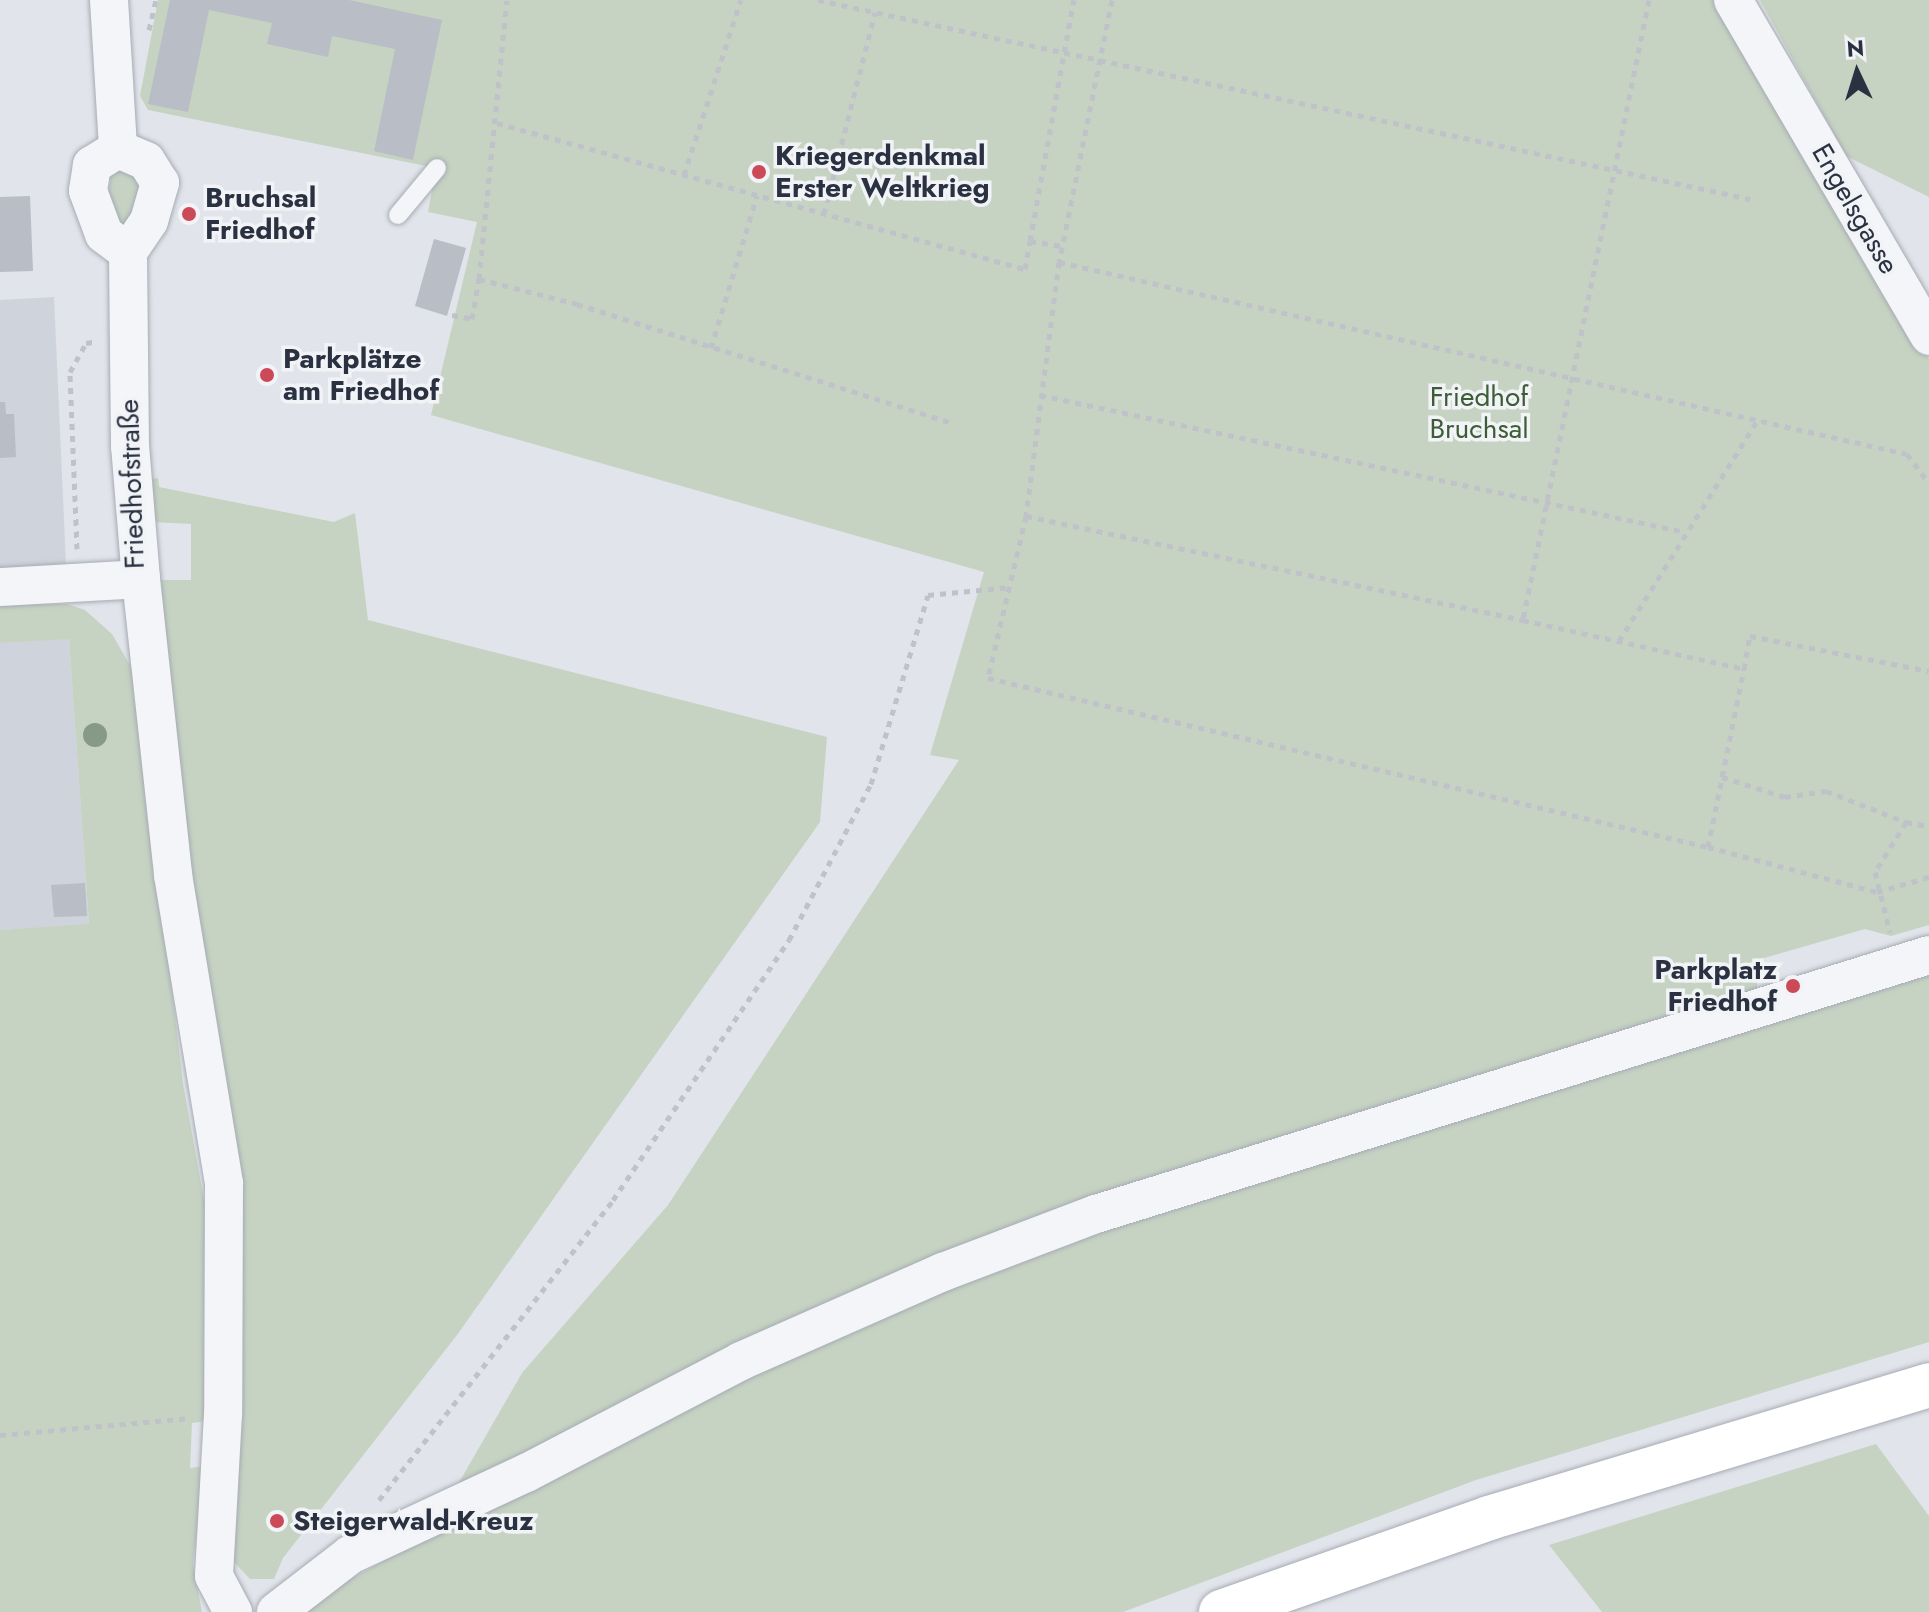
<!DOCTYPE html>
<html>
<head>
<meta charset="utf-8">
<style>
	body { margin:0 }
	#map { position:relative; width:1929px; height:1612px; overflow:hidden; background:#e1e4ea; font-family:Jost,sans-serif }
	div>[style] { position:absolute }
	.built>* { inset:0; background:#cfd3db }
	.green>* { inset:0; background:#c6d3c2 }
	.building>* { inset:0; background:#b8bdc6 }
	.path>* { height:5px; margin-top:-2.5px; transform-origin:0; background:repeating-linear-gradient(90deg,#bfc2c8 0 6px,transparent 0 12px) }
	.roads { filter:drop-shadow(0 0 2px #a6abb4) drop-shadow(0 0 2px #a6abb4) }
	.service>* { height:18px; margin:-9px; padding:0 9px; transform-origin:9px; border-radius:9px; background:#f4f5f8 }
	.minor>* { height:38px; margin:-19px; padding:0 19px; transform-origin:19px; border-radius:19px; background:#f4f5f8 }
	.primary>* { height:44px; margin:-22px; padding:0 22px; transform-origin:22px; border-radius:22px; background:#fff }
	.trees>* { width:24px; height:24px; margin:-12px; border-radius:50%; background:#879a88 }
	.dots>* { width:22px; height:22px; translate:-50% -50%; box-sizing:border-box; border:4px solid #f1f3f7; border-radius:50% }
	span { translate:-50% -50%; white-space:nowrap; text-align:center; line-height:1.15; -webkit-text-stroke:7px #f1f3f7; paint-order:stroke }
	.poi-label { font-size:28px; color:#2a3141; font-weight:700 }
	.left { translate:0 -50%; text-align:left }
	.right { translate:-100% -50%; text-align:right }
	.street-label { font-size:28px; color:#2a3141 }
	.park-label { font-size:28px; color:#3d5d37 }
	.north { position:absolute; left:1817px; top:32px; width:80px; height:80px; -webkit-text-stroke:6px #f1f3f7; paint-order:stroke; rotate:356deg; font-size:22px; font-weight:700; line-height:32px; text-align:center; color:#2a3141 }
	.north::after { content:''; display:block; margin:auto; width:28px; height:36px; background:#2a3141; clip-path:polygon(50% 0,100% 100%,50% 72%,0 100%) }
</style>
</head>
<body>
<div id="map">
	<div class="built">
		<div style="clip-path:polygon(54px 297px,66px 565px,0 568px,0 300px)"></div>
		<div style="clip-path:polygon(69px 638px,89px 925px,0 930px,0 643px)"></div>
	</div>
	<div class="green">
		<div style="clip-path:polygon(158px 0,1714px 0,1929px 359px,1929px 925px,1891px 936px,1865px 929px,1757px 960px,1757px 1007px,1929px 961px,1929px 1342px,1476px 1480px,1123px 1612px,302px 1612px,322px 1594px,457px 1522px,453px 1493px,522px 1373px,668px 1205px,959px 760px,930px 755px,984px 572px,431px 415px,477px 222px,428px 212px,436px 168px,148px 110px,140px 96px)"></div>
		<div style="clip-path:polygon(1760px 0,1929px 0,1929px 197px,1846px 156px)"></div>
		<div style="clip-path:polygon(125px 168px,143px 185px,126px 232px,120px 230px,109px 192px,111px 174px)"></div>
		<div style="clip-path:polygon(158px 478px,159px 487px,334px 522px,355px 513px,368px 620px,827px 737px,820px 822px,457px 1335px,283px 1558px,274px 1579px,250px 1579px,233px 1561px,243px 1187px,187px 870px,160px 580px,191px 580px,191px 524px,152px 522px,148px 479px)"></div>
		<div style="clip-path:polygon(67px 604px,85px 610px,112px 634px,135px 674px,183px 1084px,211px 1238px,207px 1421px,192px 1423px,190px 1468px,205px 1466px,193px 1564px,202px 1612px,0 1612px,0 930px,89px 924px,69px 639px,0 643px,0 605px)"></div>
		<div style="clip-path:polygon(1876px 1444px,1929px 1516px,1929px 1612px,1602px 1612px,1549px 1545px)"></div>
	</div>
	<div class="building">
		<div style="clip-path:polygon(170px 0,349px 0,442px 20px,413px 160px,374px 151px,395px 49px,332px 36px,328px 57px,267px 44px,272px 23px,209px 10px,188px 112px,148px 104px)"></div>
		<div style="clip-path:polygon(30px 196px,33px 271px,0 272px,0 197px)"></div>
		<div style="clip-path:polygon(434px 239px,466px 248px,447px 316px,415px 306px)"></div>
		<div style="clip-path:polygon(0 402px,5px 402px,6px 414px,14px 414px,16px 457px,0 458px)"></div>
		<div style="clip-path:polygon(85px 883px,87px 916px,54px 917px,51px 885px)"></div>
	</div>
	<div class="path">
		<div style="left:818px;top:0;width:953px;rotate:12.05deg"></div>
		<div style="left:1112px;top:0;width:267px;rotate:101.4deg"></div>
		<div style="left:1059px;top:262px;width:256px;rotate:97.4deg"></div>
		<div style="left:1026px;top:516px;width:166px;rotate:103.2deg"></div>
		<div style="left:988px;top:678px;width:740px;rotate:13.21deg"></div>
		<div style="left:1708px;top:847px;width:175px;rotate:14.9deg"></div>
		<div style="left:1877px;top:892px;width:54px;rotate:-16.1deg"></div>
		<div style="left:1649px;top:0;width:633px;rotate:101.49deg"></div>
		<div style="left:1523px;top:620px;width:226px;rotate:12.5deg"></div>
		<div style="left:1744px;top:669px;width:34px;rotate:-80deg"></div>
		<div style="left:1750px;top:636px;width:182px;rotate:11.1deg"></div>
		<div style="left:149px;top:30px;width:31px;rotate:-77deg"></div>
		<div style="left:497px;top:123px;width:548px;rotate:15.46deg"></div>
		<div style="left:1025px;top:269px;width:28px;rotate:-80deg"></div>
		<div style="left:1030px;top:241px;width:32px;rotate:9deg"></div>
		<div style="left:684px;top:175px;width:184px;rotate:-72deg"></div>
		<div style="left:824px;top:214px;width:208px;rotate:-75.8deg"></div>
		<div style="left:1030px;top:241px;width:245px;rotate:-79.7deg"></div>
		<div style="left:1059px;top:262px;width:869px;rotate:12.76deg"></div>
		<div style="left:1907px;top:454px;width:36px;rotate:53deg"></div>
		<div style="left:479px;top:279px;width:101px;rotate:14.3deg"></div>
		<div style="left:577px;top:304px;width:394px;rotate:17.6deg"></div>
		<div style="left:452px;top:315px;width:20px;rotate:11deg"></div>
		<div style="left:472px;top:319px;width:41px;rotate:-80.1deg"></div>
		<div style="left:479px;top:279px;width:280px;rotate:-84.3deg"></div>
		<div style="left:711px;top:348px;width:159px;rotate:-73.2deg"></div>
		<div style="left:1040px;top:395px;width:659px;rotate:11.99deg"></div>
		<div style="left:1026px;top:516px;width:508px;rotate:11.82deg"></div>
		<div style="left:77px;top:549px;width:177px;rotate:-92.3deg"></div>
		<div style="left:70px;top:372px;width:33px;rotate:-61deg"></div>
		<div style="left:86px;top:343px;width:7px;rotate:-8deg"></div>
		<div style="left:1619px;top:641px;width:262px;rotate:-57.9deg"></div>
		<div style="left:1722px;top:777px;width:66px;rotate:17.6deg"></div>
		<div style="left:1785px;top:797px;width:41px;rotate:-8.3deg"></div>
		<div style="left:1826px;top:791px;width:86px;rotate:21.2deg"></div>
		<div style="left:1906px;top:822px;width:59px;rotate:121.8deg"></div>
		<div style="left:1875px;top:872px;width:62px;rotate:76deg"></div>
		<div style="left:1906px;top:822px;width:23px;rotate:10deg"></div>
		<div style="left:1708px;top:847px;width:182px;rotate:-78.6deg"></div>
		<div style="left:0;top:1435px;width:191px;rotate:-5.1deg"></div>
		<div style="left:379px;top:1500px;width:380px;rotate:-52deg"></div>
		<div style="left:613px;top:1200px;width:314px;rotate:-55.9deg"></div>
		<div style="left:789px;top:940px;width:176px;rotate:-62.3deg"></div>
		<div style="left:871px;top:784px;width:197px;rotate:-73.2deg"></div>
		<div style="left:928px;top:595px;width:83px;rotate:-5.5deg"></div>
	</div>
	<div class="roads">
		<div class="service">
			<div style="left:398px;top:215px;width:61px;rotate:-50.3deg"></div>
		</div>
		<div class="minor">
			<div style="left:109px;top:0;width:149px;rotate:86.5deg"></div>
			<div style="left:1733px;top:0;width:389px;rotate:59.7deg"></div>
			<div style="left:118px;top:149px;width:31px;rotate:148deg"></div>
			<div style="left:92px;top:165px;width:26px;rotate:99deg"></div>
			<div style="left:88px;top:191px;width:46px;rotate:69.6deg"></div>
			<div style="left:104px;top:234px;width:30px;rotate:37deg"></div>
			<div style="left:141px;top:579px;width:298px;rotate:83.8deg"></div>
			<div style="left:173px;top:875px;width:312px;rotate:80.6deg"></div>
			<div style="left:224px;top:1183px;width:231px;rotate:90.2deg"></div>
			<div style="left:223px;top:1414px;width:162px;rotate:93.2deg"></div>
			<div style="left:214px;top:1576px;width:41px;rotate:62.2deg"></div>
			<div style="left:0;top:587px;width:141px;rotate:-3.2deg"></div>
			<div style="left:141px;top:579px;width:133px;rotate:-94.7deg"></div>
			<div style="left:130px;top:446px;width:194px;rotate:-90.6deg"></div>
			<div style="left:128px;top:252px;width:37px;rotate:-56deg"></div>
			<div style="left:149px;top:221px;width:40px;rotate:-74deg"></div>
			<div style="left:160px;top:183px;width:26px;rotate:-122deg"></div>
			<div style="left:146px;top:161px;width:30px;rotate:-157deg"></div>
			<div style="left:276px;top:1612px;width:93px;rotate:-37.6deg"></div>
			<div style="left:350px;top:1555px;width:194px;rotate:-25deg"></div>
			<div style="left:526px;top:1473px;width:242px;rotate:-27.5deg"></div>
			<div style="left:741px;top:1361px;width:221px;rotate:-23.8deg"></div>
			<div style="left:943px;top:1272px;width:164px;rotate:-20.8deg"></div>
			<div style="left:1096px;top:1214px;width:872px;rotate:-17.27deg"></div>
		</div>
		<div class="primary">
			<div style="left:1221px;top:1612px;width:284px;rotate:-19.3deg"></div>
			<div style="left:1489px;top:1518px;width:460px;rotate:-16.8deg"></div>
		</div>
	</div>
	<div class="trees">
		<div style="left:95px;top:735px"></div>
	</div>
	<div class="dots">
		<div style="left:759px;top:172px;background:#cc4958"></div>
		<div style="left:189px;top:214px;background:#cc4958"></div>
		<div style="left:267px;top:375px;background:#cc4958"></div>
		<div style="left:1793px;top:986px;background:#cc4958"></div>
		<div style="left:277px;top:1521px;background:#cc4958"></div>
	</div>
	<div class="poi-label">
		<span class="left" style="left:775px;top:172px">Kriegerdenkmal<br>Erster Weltkrieg</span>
		<span class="left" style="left:205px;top:214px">Bruchsal<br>Friedhof</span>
		<span class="left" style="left:283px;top:375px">Parkplätze<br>am Friedhof</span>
		<span class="right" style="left:1777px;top:986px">Parkplatz<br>Friedhof</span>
		<span class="left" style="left:293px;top:1521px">Steigerwald-Kreuz</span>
	</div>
	<div class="street-label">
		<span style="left:1855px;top:209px;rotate:60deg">Engelsgasse</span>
		<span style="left:132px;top:484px;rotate:-92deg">Friedhofstraße</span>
	</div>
	<div class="park-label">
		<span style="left:1479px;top:413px">Friedhof<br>Bruchsal</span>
	</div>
	<div class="north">N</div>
</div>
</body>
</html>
